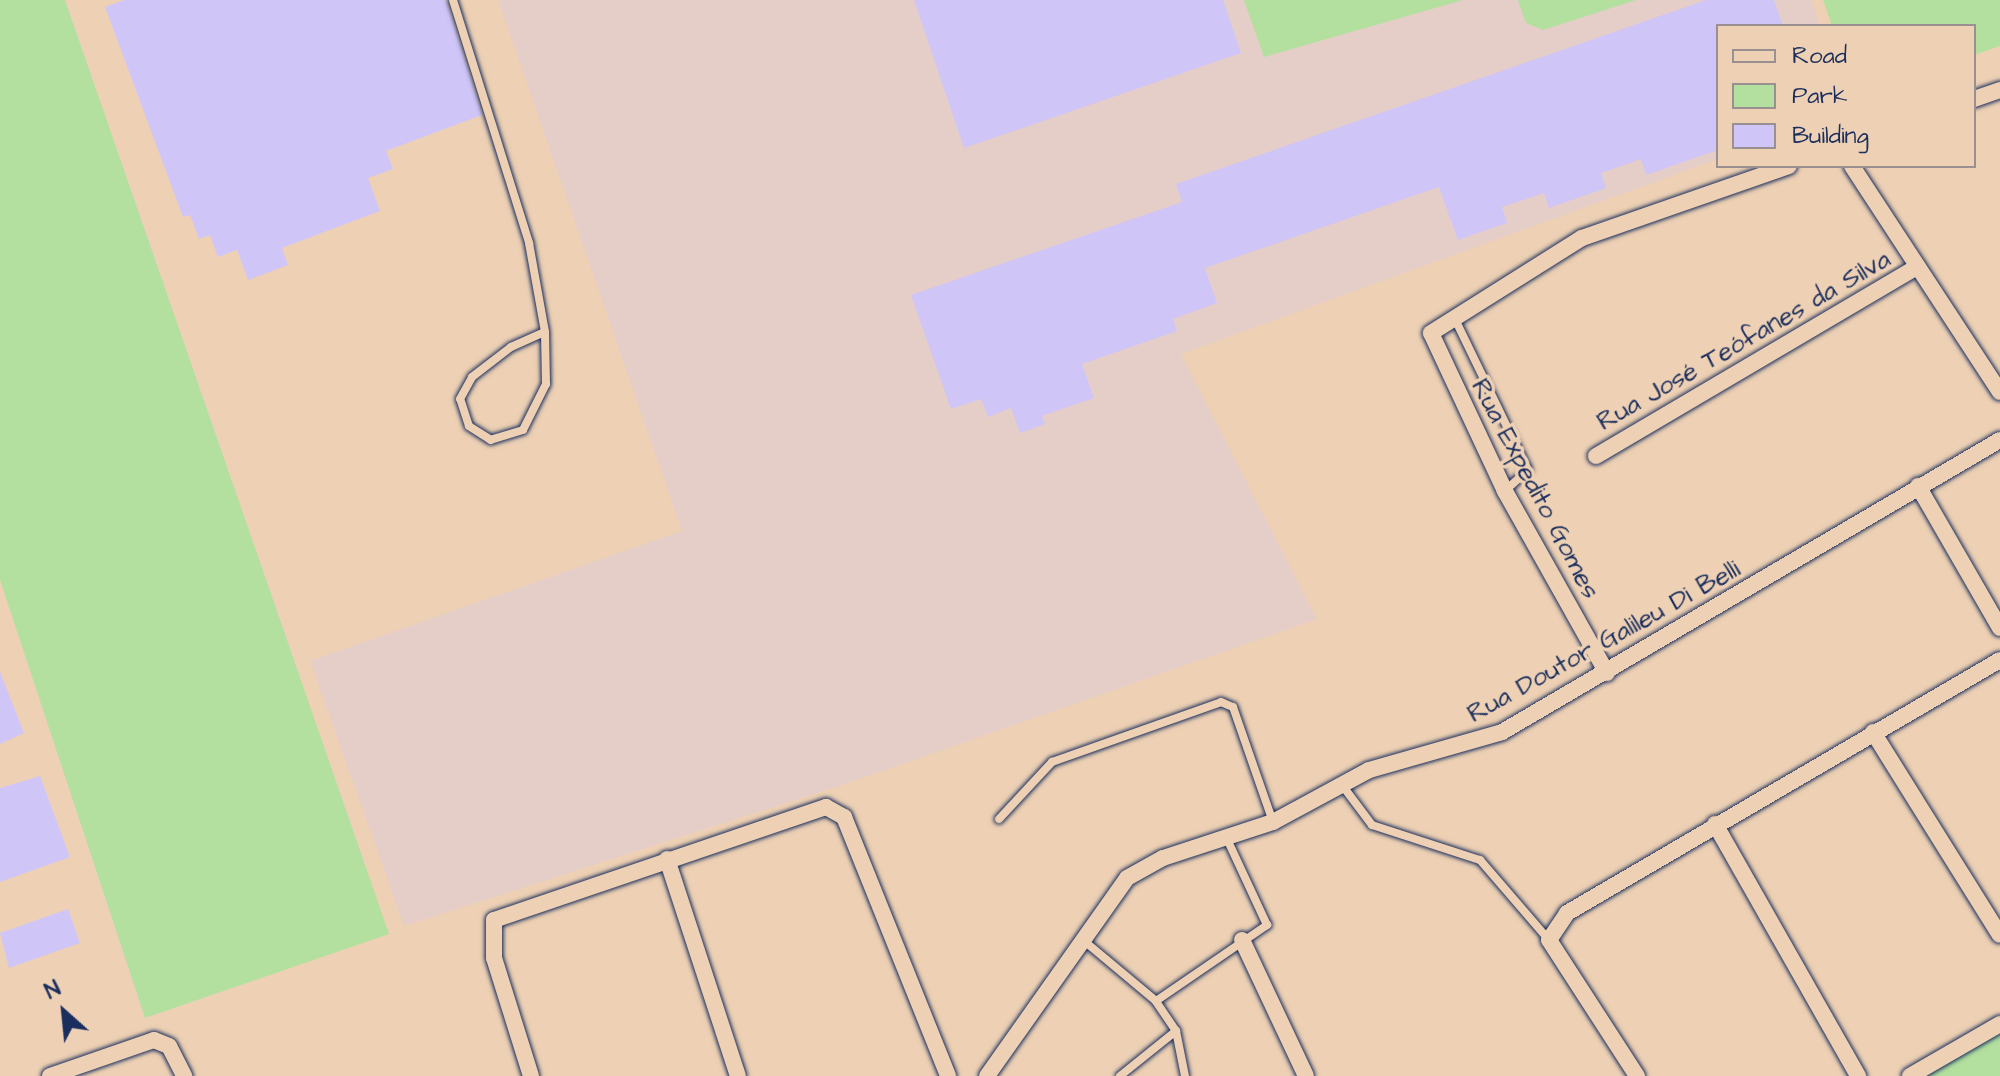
<!DOCTYPE html>
<html>
<head>
<meta charset="utf-8">
<style>
	body { margin:0 }
	#map { position:relative; width:2000px; height:1076px; overflow:hidden; background:#eed1b4; font-family:"Architects Daughter",sans-serif }
	div>[style] { position:absolute }
	.built>* { inset:0; background:#e5cdc8 }
	.green>* { inset:0; background:#b3e09e }
	.building>* { inset:0; background:#d0c5f7 }
	.roads { filter:drop-shadow(0 0 2px #1b2f5e) drop-shadow(0 0 2px #1b2f5e) }
	.service>* { height:8px; margin:-4px; padding:0 4px; transform-origin:4px; border-radius:4px; background:#eed1b4 }
	.minor>* { height:16px; margin:-8px; padding:0 8px; transform-origin:8px; border-radius:8px; background:#eed1b4 }
	span { translate:-50% -50%; white-space:nowrap; text-align:center; line-height:1.15; -webkit-text-stroke:7px #eed1b4; paint-order:stroke }
	.street-label { font-size:26px; color:#1b2f5e }
	.legend { position:absolute; left:1716px; top:24px; width:260px; height:144px; box-sizing:border-box; background:#eed1b4; border:2px solid #9a9092; margin:0; padding:10px 14px; list-style:none; font-size:24px; color:#1b2f5e }
	.legend li { display:flex; align-items:center; gap:16px; height:40px }
	.legend b { width:40px; border:2px solid #9a9092 }
	.north { position:absolute; left:24px; top:972px; width:80px; height:80px; -webkit-text-stroke:6px #eed1b4; paint-order:stroke; rotate:333deg; font-size:22px; font-weight:700; line-height:32px; text-align:center; color:#1b2f5e }
	.north::after { content:''; display:block; margin:auto; width:28px; height:36px; background:#1b2f5e; clip-path:polygon(50% 0,100% 100%,50% 72%,0 100%) }
</style>
</head>
<body>
<div id="map">
	<div class="built">
		<div style="clip-path:polygon(498px 0,1811px 0,1820px 26px,1718px 26px,1718px 159px,1181px 354px,1317px 619px,845px 784px,404px 926px,310px 661px,682px 531px)"></div>
	</div>
	<div class="green">
		<div style="clip-path:polygon(0 0,65px 0,389px 934px,145px 1018px,0 580px)"></div>
		<div style="clip-path:polygon(1244px 0,1463px 0,1264px 57px)"></div>
		<div style="clip-path:polygon(1518px 0,1636px 0,1543px 30px,1526px 23px)"></div>
		<div style="clip-path:polygon(1823px 0,2000px 0,2000px 46px,1974px 55px,1974px 26px,1832px 26px)"></div>
		<div style="clip-path:polygon(2000px 1028px,2000px 1076px,1919px 1076px)"></div>
	</div>
	<div class="building">
		<div style="clip-path:polygon(124px 0,446px 0,482px 115px,386px 151px,393px 169px,368px 178px,380px 211px,282px 248px,288px 265px,248px 280px,237px 250px,218px 257px,210px 235px,199px 239px,190px 215px,183px 217px,105px 7px)"></div>
		<div style="clip-path:polygon(914px 0,1223px 0,1241px 53px,964px 148px)"></div>
		<div style="clip-path:polygon(1706px 0,1774px 0,1783px 26px,1718px 26px,1718px 150px,1646px 175px,1641px 159px,1601px 173px,1606px 188px,1549px 208px,1544px 193px,1502px 207px,1507px 223px,1458px 240px,1439px 187px,1205px 268px,1217px 303px,1173px 319px,1177px 331px,1082px 364px,1094px 398px,1042px 416px,1045px 424px,1020px 433px,1011px 408px,988px 417px,981px 399px,951px 409px,911px 295px,1182px 202px,1176px 184px)"></div>
		<div style="clip-path:polygon(0 672px,24px 733px,0 744px)"></div>
		<div style="clip-path:polygon(40px 776px,70px 857px,0 882px,0 788px)"></div>
		<div style="clip-path:polygon(68px 909px,80px 943px,9px 968px,0 933px)"></div>
	</div>
	<div class="roads">
		<div class="service">
			<div style="left:453px;top:0;width:255px;rotate:72.6deg"></div>
			<div style="left:529px;top:243px;width:90px;rotate:79.8deg"></div>
			<div style="left:545px;top:332px;width:52px;rotate:88.9deg"></div>
			<div style="left:546px;top:384px;width:51px;rotate:116.6deg"></div>
			<div style="left:523px;top:430px;width:34px;rotate:163deg"></div>
			<div style="left:491px;top:440px;width:26px;rotate:-148deg"></div>
			<div style="left:469px;top:426px;width:28px;rotate:-108deg"></div>
			<div style="left:460px;top:399px;width:25px;rotate:-61deg"></div>
			<div style="left:472px;top:377px;width:49px;rotate:-37.6deg"></div>
			<div style="left:511px;top:347px;width:37px;rotate:-24deg"></div>
			<div style="left:1454px;top:317px;width:170px;rotate:64.2deg"></div>
			<div style="left:1528px;top:470px;width:31px;rotate:138deg"></div>
			<div style="left:1342px;top:785px;width:50px;rotate:53.1deg"></div>
			<div style="left:1372px;top:825px;width:114px;rotate:18deg"></div>
			<div style="left:1480px;top:860px;width:106px;rotate:49.2deg"></div>
			<div style="left:999px;top:819px;width:78px;rotate:-47.1deg"></div>
			<div style="left:1052px;top:762px;width:179px;rotate:-19.5deg"></div>
			<div style="left:1221px;top:702px;width:13px;rotate:23deg"></div>
			<div style="left:1233px;top:707px;width:122px;rotate:70.8deg"></div>
			<div style="left:1083px;top:940px;width:95px;rotate:39.9deg"></div>
			<div style="left:1120px;top:1076px;width:72px;rotate:-38.8deg"></div>
			<div style="left:1185px;top:1076px;width:46px;rotate:-101.3deg"></div>
			<div style="left:1176px;top:1031px;width:36px;rotate:-124deg"></div>
			<div style="left:1156px;top:1001px;width:135px;rotate:-34.4deg"></div>
			<div style="left:1267px;top:925px;width:95px;rotate:-114.9deg"></div>
		</div>
		<div class="minor">
			<div style="left:1974px;top:99px;width:28px;rotate:-19deg"></div>
			<div style="left:1852px;top:166px;width:270px;rotate:56.8deg"></div>
			<div style="left:1596px;top:456px;width:373px;rotate:-30.5deg"></div>
			<div style="left:1918px;top:486px;width:164px;rotate:60deg"></div>
			<div style="left:1607px;top:673px;width:209px;rotate:-119.3deg"></div>
			<div style="left:1505px;top:491px;width:174px;rotate:-115.1deg"></div>
			<div style="left:1431px;top:333px;width:178px;rotate:-32.2deg"></div>
			<div style="left:1582px;top:238px;width:219px;rotate:-19.2deg"></div>
			<div style="left:1873px;top:732px;width:239px;rotate:58deg"></div>
			<div style="left:1715px;top:824px;width:290px;rotate:60.4deg"></div>
			<div style="left:667px;top:859px;width:228px;rotate:71.9deg"></div>
			<div style="left:1242px;top:940px;width:150px;rotate:64.8deg"></div>
			<div style="left:50px;top:1076px;width:110px;rotate:-19.1deg"></div>
			<div style="left:154px;top:1040px;width:16px;rotate:22deg"></div>
			<div style="left:169px;top:1046px;width:34px;rotate:63deg"></div>
			<div style="left:531px;top:1076px;width:124px;rotate:-107.4deg"></div>
			<div style="left:494px;top:958px;width:38px;rotate:-90deg"></div>
			<div style="left:494px;top:920px;width:351px;rotate:-18.8deg"></div>
			<div style="left:826px;top:807px;width:21px;rotate:29deg"></div>
			<div style="left:844px;top:817px;width:279px;rotate:68.1deg"></div>
			<div style="left:987px;top:1076px;width:242px;rotate:-54.7deg"></div>
			<div style="left:1127px;top:878px;width:41px;rotate:-29.1deg"></div>
			<div style="left:1163px;top:858px;width:116px;rotate:-18.1deg"></div>
			<div style="left:1273px;top:822px;width:109px;rotate:-28.4deg"></div>
			<div style="left:1369px;top:770px;width:138px;rotate:-15.9deg"></div>
			<div style="left:1502px;top:732px;width:577px;rotate:-30.39deg"></div>
			<div style="left:1637px;top:1076px;width:162px;rotate:-122.9deg"></div>
			<div style="left:1549px;top:940px;width:32px;rotate:-56deg"></div>
			<div style="left:1567px;top:913px;width:501px;rotate:-30.3deg"></div>
			<div style="left:1910px;top:1076px;width:104px;rotate:-30deg"></div>
		</div>
	</div>
	<div class="street-label">
		<span style="left:1744px;top:341px;rotate:-30deg">Rua José Teófanes da Silva</span>
		<span style="left:1535px;top:489px;rotate:62deg">Rua Expedito Gomes</span>
		<span style="left:1604px;top:642px;rotate:-29deg">Rua Doutor Galileu Di Belli</span>
	</div>
	<ul class="legend">
	<li><b style="height:10px;background:#eed1b4"></b>Road</li>
	<li><b style="height:22px;background:#b3e09e"></b>Park</li>
	<li><b style="height:22px;background:#d0c5f7"></b>Building</li>
	</ul>
	<div class="north">N</div>
</div>
</body>
</html>
